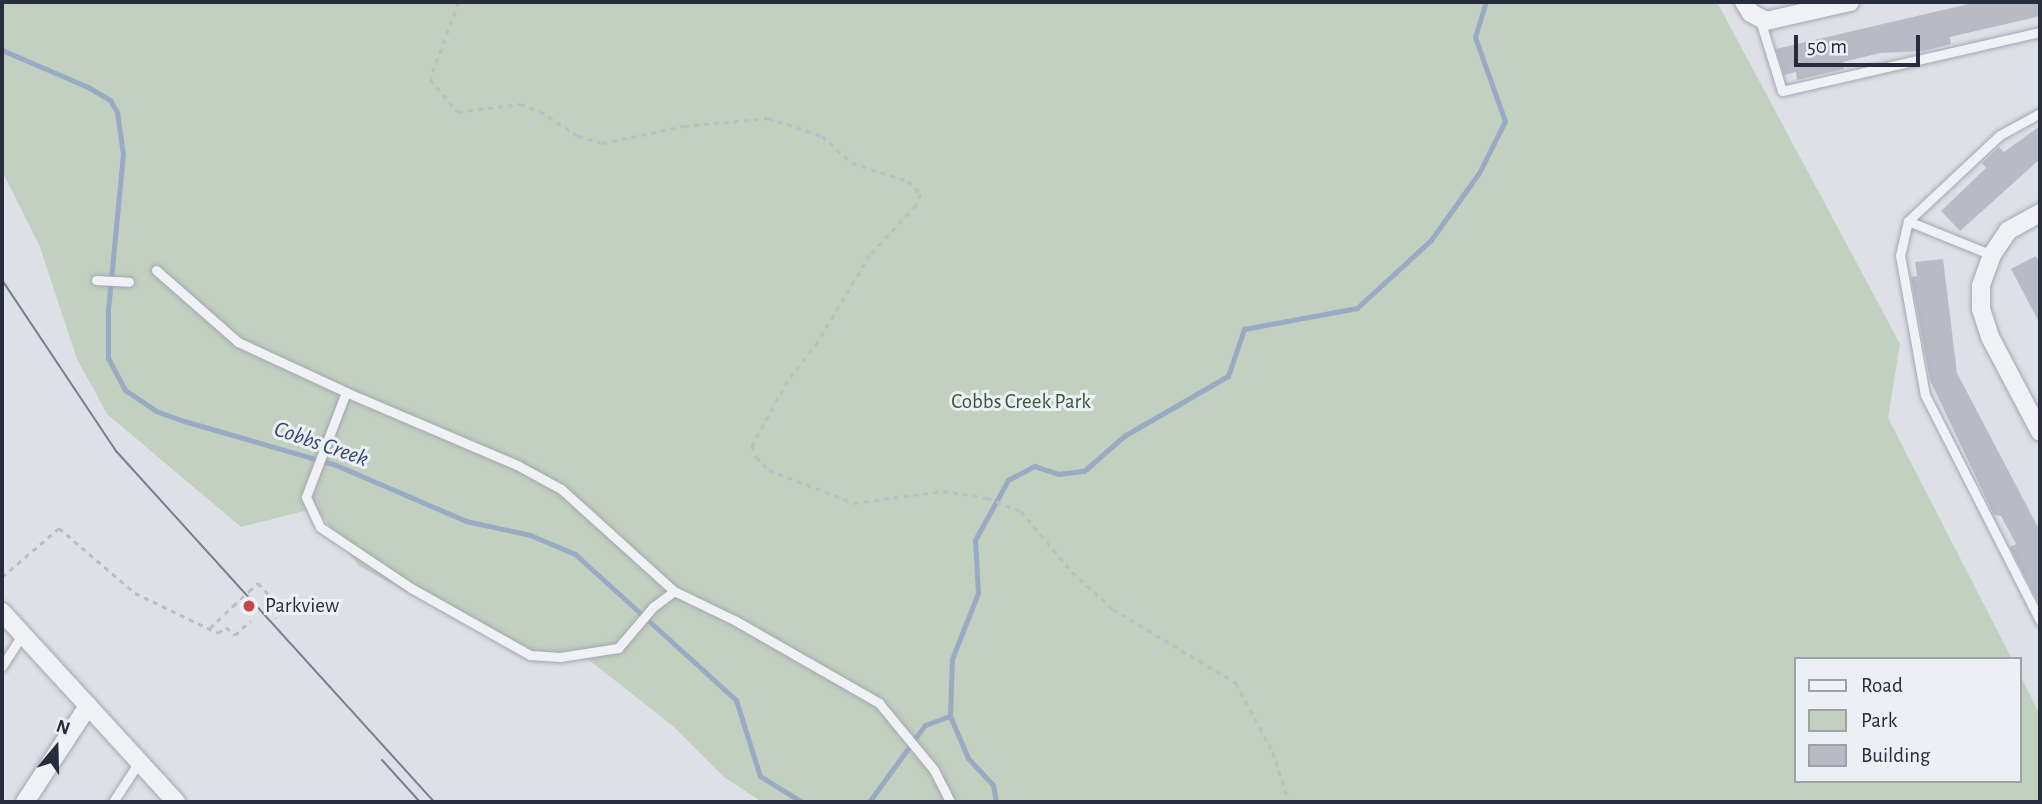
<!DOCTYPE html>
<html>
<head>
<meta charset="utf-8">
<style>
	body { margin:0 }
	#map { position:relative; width:2042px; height:804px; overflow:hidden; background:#dde0e6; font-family:"Alegreya Sans",sans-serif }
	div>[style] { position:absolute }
	.green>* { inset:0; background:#c1d0bf }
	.stream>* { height:5px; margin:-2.5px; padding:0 2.5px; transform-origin:2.5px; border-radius:2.5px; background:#99aac5 }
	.building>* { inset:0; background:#b8bbc6 }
	.path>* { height:2.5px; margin-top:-1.25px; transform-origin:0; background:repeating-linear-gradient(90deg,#bcbec5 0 5px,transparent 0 10px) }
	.roads { filter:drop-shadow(0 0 2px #a3a7b0) drop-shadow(0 0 2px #a3a7b0) }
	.service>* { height:9px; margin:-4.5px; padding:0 4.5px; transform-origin:4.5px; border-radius:4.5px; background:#f0f1f5 }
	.minor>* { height:18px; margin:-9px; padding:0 9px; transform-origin:9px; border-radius:9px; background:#f0f1f5 }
	.tram>* { height:2px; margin:-1px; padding:0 1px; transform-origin:1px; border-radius:1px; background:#777e8f }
	.path-bridge>* { height:2.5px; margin-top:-1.25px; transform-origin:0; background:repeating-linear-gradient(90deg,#bcbec5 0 5px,transparent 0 10px) }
	.dots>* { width:19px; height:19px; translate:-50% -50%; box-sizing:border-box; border:4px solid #eceff4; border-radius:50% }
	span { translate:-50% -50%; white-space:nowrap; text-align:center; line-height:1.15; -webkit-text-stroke:6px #eceff4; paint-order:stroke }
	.park-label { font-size:21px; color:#385735 }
	.poi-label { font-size:21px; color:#272d3c }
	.left { translate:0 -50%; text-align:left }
	.water-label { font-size:23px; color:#33486e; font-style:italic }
	.frame { position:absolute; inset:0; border:4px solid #272d3c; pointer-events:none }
	.legend { position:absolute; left:1794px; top:657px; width:228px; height:126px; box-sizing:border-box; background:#eceff4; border:2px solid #9da1aa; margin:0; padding:9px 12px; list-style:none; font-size:21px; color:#272d3c }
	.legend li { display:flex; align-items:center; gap:14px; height:35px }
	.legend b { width:35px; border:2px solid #9da1aa }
	.north { position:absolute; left:21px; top:713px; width:70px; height:70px; -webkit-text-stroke:5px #eceff4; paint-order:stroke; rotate:19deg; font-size:19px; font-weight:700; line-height:28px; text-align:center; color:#272d3c }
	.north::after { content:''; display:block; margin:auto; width:24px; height:32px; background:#272d3c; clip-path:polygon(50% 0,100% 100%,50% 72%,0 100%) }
	.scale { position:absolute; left:1794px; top:35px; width:126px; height:32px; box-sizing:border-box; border:4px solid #272d3c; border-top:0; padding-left:9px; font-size:21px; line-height:24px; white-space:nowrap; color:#272d3c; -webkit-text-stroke:5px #eceff4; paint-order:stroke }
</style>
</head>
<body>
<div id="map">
	<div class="green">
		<div style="clip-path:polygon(2px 2px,1717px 2px,1900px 344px,1888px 418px,2012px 659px,1795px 659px,1795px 781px,2019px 781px,2019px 673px,2040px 715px,2040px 802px,762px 802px,724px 777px,673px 726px,589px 660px,535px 661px,359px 566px,316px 508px,241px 527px,107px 414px,77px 359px,40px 247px,2px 171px)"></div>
	</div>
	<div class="stream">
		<div style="left:2px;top:50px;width:94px;rotate:23.3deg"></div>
		<div style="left:88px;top:87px;width:26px;rotate:31deg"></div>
		<div style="left:110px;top:100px;width:14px;rotate:60deg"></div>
		<div style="left:117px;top:112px;width:42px;rotate:81.9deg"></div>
		<div style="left:123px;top:154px;width:157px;rotate:95.5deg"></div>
		<div style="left:108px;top:310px;width:48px;rotate:90deg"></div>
		<div style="left:108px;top:358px;width:36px;rotate:62deg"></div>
		<div style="left:125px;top:390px;width:37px;rotate:34deg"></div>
		<div style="left:156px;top:411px;width:30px;rotate:20deg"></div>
		<div style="left:184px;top:421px;width:158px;rotate:16.1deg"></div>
		<div style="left:336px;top:465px;width:142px;rotate:23.3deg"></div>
		<div style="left:466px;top:521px;width:66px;rotate:12.3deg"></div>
		<div style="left:530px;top:535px;width:49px;rotate:22.9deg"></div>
		<div style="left:575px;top:554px;width:217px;rotate:42.2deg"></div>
		<div style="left:736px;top:700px;width:80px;rotate:72.5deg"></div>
		<div style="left:760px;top:776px;width:49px;rotate:31.8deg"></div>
		<div style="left:869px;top:802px;width:95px;rotate:-54deg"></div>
		<div style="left:925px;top:725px;width:27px;rotate:-20deg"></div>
		<div style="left:996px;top:802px;width:17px;rotate:-100deg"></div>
		<div style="left:993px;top:785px;width:37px;rotate:-133deg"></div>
		<div style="left:968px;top:758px;width:46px;rotate:-113.2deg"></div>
		<div style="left:950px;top:716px;width:57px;rotate:-88deg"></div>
		<div style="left:952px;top:659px;width:71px;rotate:-68.5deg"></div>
		<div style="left:978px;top:593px;width:53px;rotate:-93.2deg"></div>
		<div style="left:975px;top:540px;width:68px;rotate:-61.2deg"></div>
		<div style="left:1008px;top:480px;width:30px;rotate:-28deg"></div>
		<div style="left:1034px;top:466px;width:25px;rotate:18deg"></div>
		<div style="left:1058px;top:474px;width:26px;rotate:-7deg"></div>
		<div style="left:1084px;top:471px;width:53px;rotate:-41.2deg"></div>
		<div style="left:1124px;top:436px;width:120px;rotate:-30deg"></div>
		<div style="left:1228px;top:376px;width:50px;rotate:-71.2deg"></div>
		<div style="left:1244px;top:329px;width:115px;rotate:-10.5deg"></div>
		<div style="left:1357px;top:308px;width:100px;rotate:-42.6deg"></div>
		<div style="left:1431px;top:240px;width:82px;rotate:-54.4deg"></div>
		<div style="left:1479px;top:173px;width:58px;rotate:-63.4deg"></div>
		<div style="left:1505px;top:121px;width:89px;rotate:-109.7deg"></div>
		<div style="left:1475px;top:37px;width:37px;rotate:-73deg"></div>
	</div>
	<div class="building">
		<div style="clip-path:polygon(1977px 2px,2040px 2px,2040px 16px,1950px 37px,1951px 44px,1924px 51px,1880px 53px,1843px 62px,1844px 69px,1797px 80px,1796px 72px,1784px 75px,1776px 49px)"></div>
		<div style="clip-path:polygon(2040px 126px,2040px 159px,1960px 231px,1941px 211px,1986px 168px,1982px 163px,1999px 147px,2004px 152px)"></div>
		<div style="clip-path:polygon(2036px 256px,2040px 264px,2040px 324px,2011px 269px)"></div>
		<div style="clip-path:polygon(1943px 259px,1957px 373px,2040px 531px,2040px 606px,2010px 547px,2016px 544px,2001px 516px,1994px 515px,1930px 380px,1911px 277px,1917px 276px,1915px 262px)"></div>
	</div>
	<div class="path">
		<div style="left:459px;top:2px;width:82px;rotate:110.6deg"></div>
		<div style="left:430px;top:79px;width:43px;rotate:49.7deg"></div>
		<div style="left:458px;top:112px;width:63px;rotate:-7.4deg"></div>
		<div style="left:520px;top:104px;width:21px;rotate:19deg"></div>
		<div style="left:540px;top:111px;width:45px;rotate:33.3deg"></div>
		<div style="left:578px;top:136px;width:25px;rotate:16deg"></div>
		<div style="left:602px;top:143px;width:84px;rotate:-11.7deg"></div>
		<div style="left:684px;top:126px;width:84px;rotate:-5.4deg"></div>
		<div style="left:768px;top:118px;width:57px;rotate:18.4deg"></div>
		<div style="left:822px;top:136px;width:40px;rotate:42deg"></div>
		<div style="left:852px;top:163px;width:59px;rotate:17.8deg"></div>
		<div style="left:908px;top:181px;width:18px;rotate:45deg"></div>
		<div style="left:921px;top:194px;width:13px;rotate:113deg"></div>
		<div style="left:916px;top:206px;width:67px;rotate:133.2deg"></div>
		<div style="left:870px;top:255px;width:101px;rotate:120.9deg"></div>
		<div style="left:818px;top:342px;width:49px;rotate:127.6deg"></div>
		<div style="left:788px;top:381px;width:74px;rotate:119deg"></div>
		<div style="left:752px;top:446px;width:12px;rotate:70deg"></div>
		<div style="left:756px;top:457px;width:18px;rotate:45deg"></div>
		<div style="left:769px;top:470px;width:91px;rotate:21.2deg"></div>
		<div style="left:854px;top:503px;width:90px;rotate:-7.7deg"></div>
		<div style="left:943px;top:491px;width:45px;rotate:9deg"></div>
		<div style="left:987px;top:498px;width:36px;rotate:21deg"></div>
		<div style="left:1021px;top:511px;width:80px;rotate:50.1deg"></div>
		<div style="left:1072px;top:572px;width:55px;rotate:42.1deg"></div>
		<div style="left:1113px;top:609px;width:144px;rotate:31deg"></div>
		<div style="left:1236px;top:683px;width:78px;rotate:61.8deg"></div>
		<div style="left:1273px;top:752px;width:52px;rotate:72.3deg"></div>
		<div style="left:2px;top:577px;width:75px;rotate:-40.7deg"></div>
		<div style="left:59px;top:528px;width:100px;rotate:40.5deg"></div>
		<div style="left:135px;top:593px;width:92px;rotate:25.7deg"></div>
		<div style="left:218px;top:633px;width:10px;rotate:-37deg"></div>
		<div style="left:226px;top:627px;width:12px;rotate:42deg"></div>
		<div style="left:235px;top:635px;width:21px;rotate:-43deg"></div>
		<div style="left:249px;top:591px;width:12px;rotate:-42deg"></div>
		<div style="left:258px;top:583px;width:37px;rotate:47deg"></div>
		<div style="left:283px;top:610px;width:11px;rotate:131deg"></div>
		<div style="left:210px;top:628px;width:32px;rotate:-44deg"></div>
	</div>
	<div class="roads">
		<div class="service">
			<div style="left:1760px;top:20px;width:74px;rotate:72.8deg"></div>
			<div style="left:1782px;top:91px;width:265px;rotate:-12.9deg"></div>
			<div style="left:1908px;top:221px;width:35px;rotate:103deg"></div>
			<div style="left:1900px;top:255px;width:142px;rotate:79.9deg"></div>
			<div style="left:1925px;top:395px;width:254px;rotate:63deg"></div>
			<div style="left:1992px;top:255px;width:91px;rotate:-158deg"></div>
			<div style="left:1908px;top:221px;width:126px;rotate:-43.1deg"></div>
			<div style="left:2000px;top:135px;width:46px;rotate:-28.8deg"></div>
			<div style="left:156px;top:270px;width:109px;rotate:41.3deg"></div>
			<div style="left:238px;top:342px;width:119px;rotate:24.8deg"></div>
			<div style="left:96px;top:280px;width:33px;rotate:3deg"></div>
			<div style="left:674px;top:591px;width:152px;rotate:-137.9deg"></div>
			<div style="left:561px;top:489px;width:50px;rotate:-151.4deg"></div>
			<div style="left:517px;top:465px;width:186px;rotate:-156.9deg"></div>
			<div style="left:346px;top:392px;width:112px;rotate:110.9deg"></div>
			<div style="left:306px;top:497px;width:33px;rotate:65deg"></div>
			<div style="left:320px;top:527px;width:110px;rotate:33.8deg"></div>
			<div style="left:411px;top:588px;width:137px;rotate:29.4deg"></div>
			<div style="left:530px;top:655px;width:30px;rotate:4deg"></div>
			<div style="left:560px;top:657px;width:59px;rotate:-8.8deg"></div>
			<div style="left:618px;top:648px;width:54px;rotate:-49.5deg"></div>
			<div style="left:653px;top:607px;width:26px;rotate:-37deg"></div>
			<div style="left:674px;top:591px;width:69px;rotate:25.8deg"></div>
			<div style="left:736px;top:621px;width:165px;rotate:29.8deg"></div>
			<div style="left:879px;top:703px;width:87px;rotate:50.6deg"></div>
			<div style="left:934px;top:770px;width:36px;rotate:63deg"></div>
			<div style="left:2px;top:666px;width:37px;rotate:-57deg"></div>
			<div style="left:113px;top:802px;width:48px;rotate:-57deg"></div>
		</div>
		<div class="minor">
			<div style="left:1744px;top:2px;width:13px;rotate:58deg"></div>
			<div style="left:1751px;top:13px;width:17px;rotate:28deg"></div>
			<div style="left:1766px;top:21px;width:86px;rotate:-12.7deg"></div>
			<div style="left:2040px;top:213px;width:37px;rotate:151deg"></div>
			<div style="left:2008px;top:231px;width:29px;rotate:124deg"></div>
			<div style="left:1992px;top:255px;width:33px;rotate:110deg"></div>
			<div style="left:1981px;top:286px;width:23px;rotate:90deg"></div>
			<div style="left:1981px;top:309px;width:29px;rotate:72deg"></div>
			<div style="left:1990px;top:337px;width:107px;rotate:62.2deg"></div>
			<div style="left:2px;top:612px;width:258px;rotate:47.5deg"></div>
			<div style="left:25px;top:802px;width:115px;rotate:-56.7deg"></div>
		</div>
	</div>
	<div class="tram">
		<div style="left:2px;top:280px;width:206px;rotate:56.3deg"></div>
		<div style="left:116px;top:451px;width:474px;rotate:47.8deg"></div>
		<div style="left:382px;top:760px;width:57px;rotate:47.9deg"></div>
	</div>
	<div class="path-bridge">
		<div style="left:233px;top:606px;width:22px;rotate:-43deg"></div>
	</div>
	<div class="dots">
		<div style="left:249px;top:606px;background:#c8454c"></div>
	</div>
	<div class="park-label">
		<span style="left:1021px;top:402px">Cobbs Creek Park</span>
	</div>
	<div class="poi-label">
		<span class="left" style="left:265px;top:606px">Parkview</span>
	</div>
	<div class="water-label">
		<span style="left:321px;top:445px;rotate:19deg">Cobbs Creek</span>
	</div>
	<div class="frame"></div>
	<ul class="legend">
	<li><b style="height:9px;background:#f0f1f5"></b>Road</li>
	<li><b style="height:19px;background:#c1d0bf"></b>Park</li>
	<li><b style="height:19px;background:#b8bbc6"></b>Building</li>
	</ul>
	<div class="north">N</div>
	<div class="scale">50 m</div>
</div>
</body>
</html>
